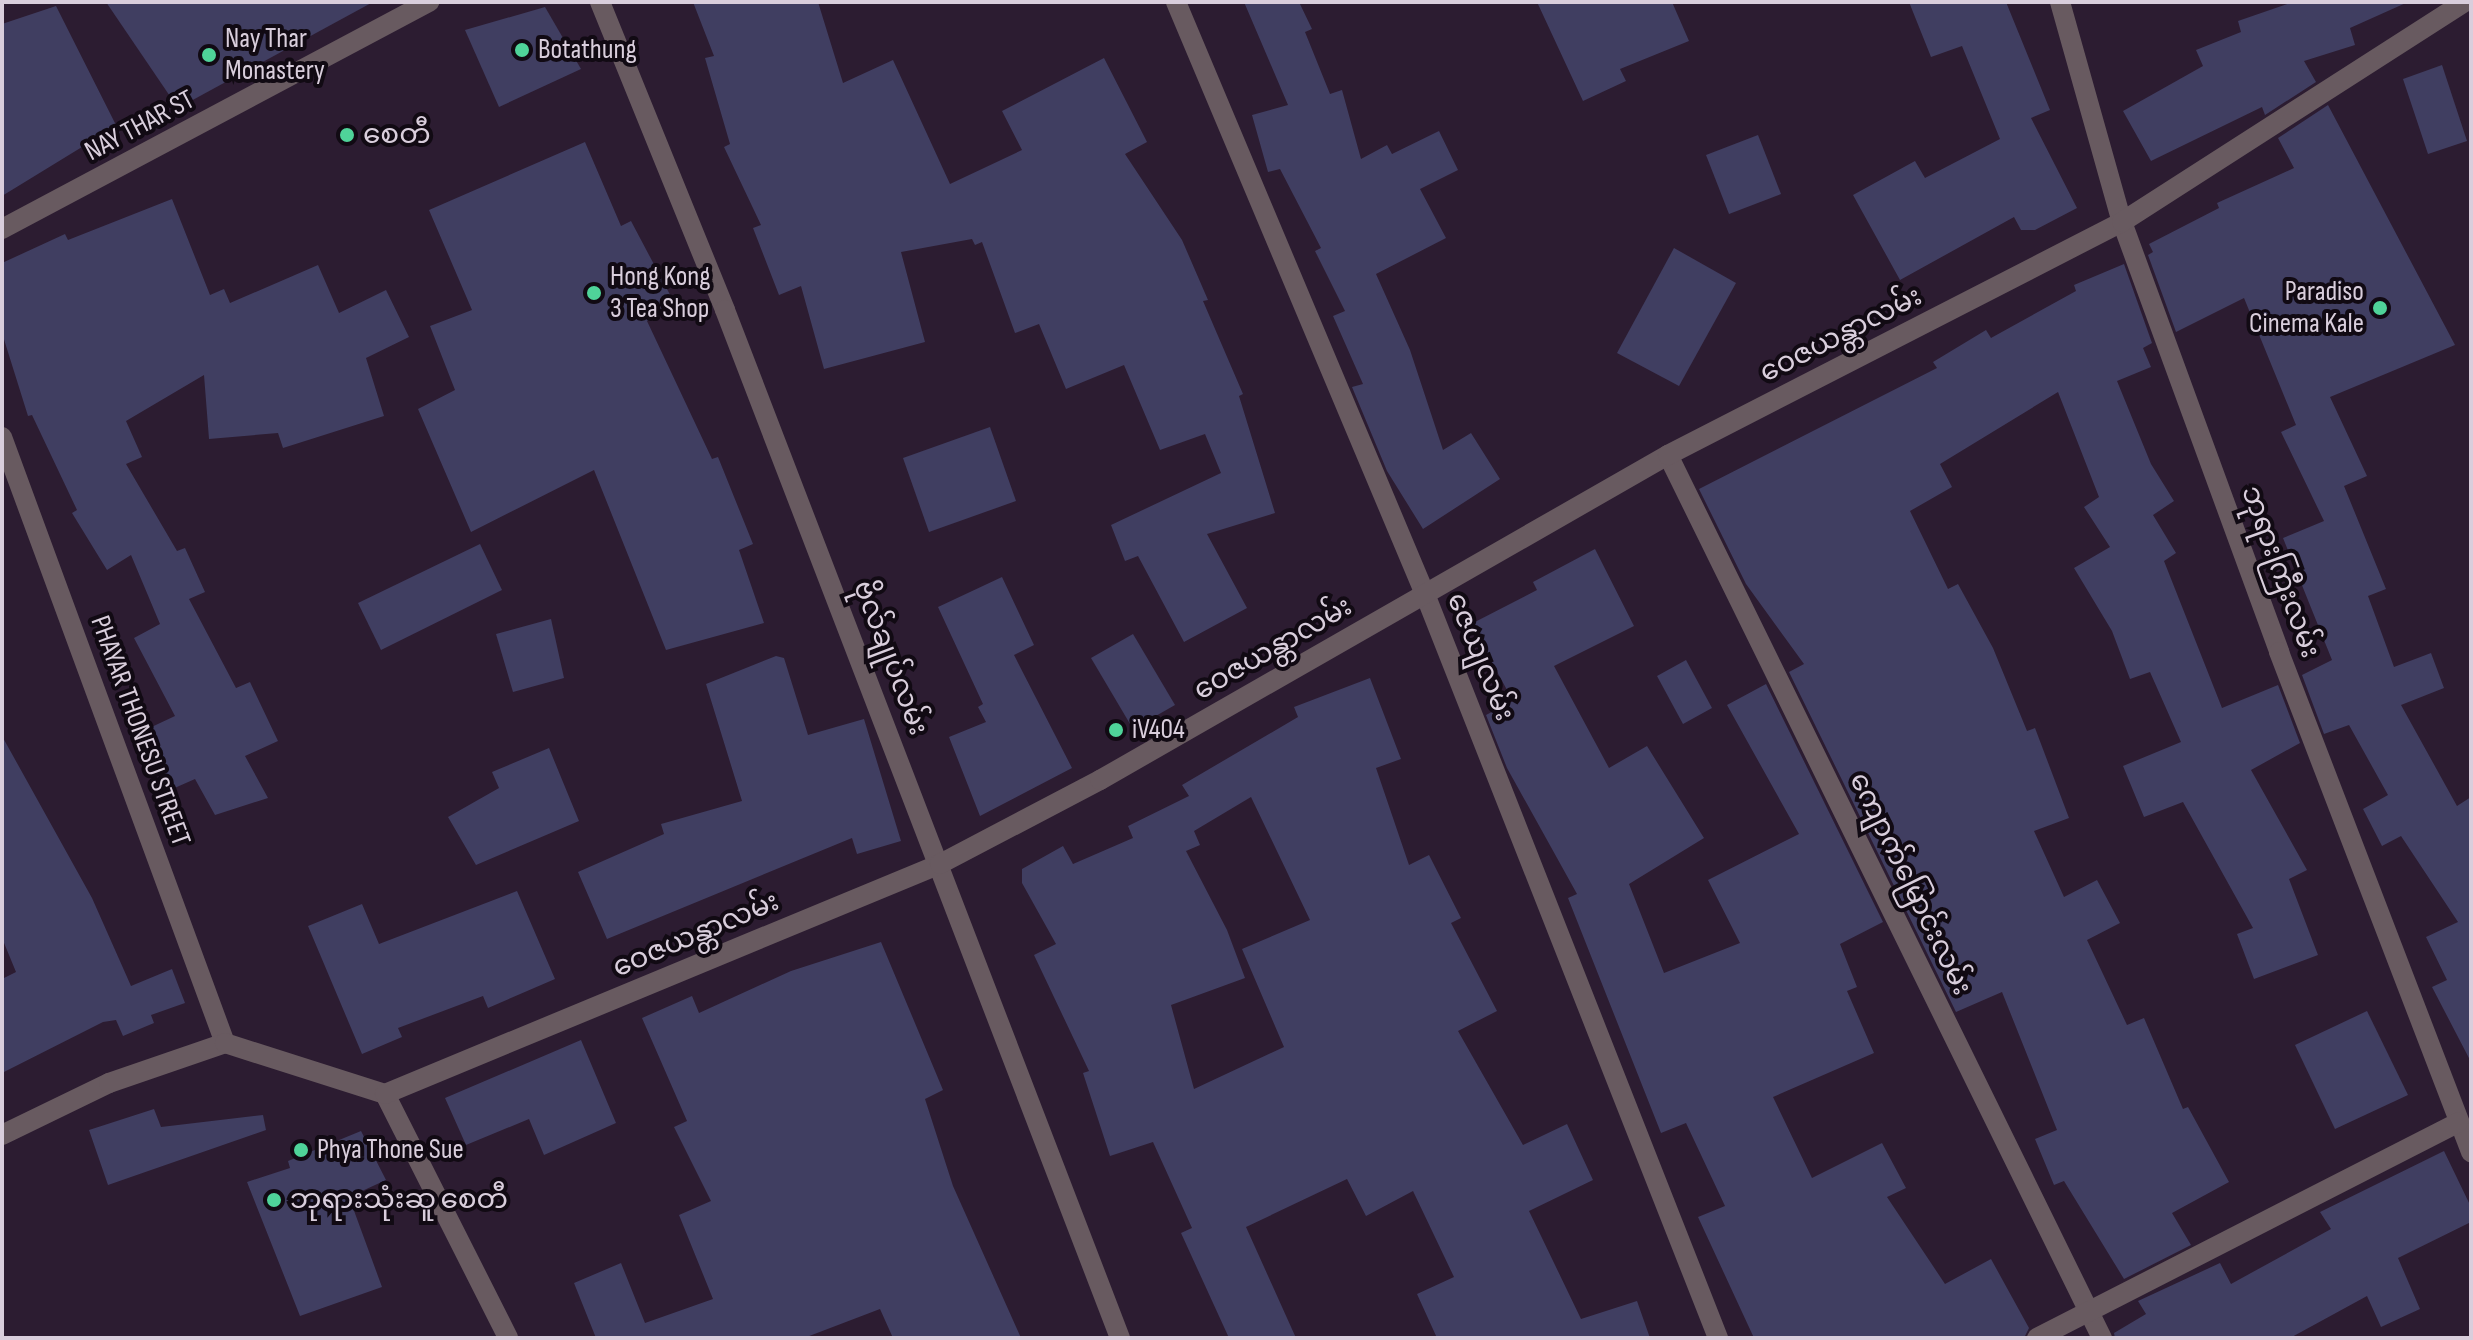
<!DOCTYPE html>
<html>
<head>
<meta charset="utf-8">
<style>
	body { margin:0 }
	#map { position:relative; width:2473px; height:1340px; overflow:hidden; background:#2c1c31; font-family:"Sofia Sans Condensed","Noto Sans Myanmar",sans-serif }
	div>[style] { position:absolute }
	.building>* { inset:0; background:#403e61 }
	.minor>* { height:20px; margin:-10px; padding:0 10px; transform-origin:10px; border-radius:10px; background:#685a60 }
	.dots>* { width:22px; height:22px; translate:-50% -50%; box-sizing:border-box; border:4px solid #110a13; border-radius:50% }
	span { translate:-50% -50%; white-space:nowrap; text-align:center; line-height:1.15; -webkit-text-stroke:8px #110a13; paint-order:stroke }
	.poi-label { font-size:28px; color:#d9cedc }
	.left { translate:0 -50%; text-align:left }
	.right { translate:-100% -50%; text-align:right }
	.street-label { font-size:28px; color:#d9cedc }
	.frame { position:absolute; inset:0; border:4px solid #d9cedc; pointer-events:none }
</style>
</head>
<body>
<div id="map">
	<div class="building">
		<div style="clip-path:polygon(106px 2px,373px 2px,178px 108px)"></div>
		<div style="clip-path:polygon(693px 2px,818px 2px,843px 83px,893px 60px,950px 184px,1022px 150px,1002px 111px,1104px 58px,1147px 142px,1125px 154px,1182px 240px,1208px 300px,1203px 301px,1243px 394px,1239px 396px,1275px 513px,1207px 534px,1247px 608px,1184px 642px,1138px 556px,1125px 561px,1111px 525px,1221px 473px,1205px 434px,1160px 450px,1124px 365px,1066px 389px,1039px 324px,1015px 333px,982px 242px,975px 245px,972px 239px,901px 252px,925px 342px,824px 369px,801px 286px,779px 295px,753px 228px,761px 225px,724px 147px,730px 144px,705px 58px,714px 56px)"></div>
		<div style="clip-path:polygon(1244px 2px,1299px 2px,1312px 29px,1305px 32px,1330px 94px,1342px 90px,1361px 159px,1387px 145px,1392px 154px,1439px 131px,1458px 170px,1420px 189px,1446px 238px,1376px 274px,1410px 350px,1443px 450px,1471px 433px,1500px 479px,1423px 529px,1387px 471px,1352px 387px,1363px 384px,1333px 316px,1345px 311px,1315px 251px,1321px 248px,1280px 169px,1268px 172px,1252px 115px,1288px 105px)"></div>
		<div style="clip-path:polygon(1537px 2px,1672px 2px,1689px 41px,1620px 69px,1626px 81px,1583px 101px)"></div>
		<div style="clip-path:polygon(1909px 2px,2006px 2px,2050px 110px,2031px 118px,2077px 208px,2035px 230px,2021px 230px,2014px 217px,1900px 280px,1853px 195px,1915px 161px,1925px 178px,2000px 139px,1962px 46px,1931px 57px)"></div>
		<div style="clip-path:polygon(2293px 2px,2408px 2px,2350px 28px,2355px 45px,2304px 61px,2316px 82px,2265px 115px,2262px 107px,2151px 161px,2123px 111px,2203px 66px,2196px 50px,2241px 32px,2238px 21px)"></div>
		<div style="clip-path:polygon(56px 6px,120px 133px,84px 151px,82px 147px,2px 196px,2px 24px)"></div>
		<div style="clip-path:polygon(545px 7px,581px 69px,499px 107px,465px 30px)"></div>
		<div style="clip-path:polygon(2442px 65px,2467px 141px,2428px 154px,2403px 79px)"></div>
		<div style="clip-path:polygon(2328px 105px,2455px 345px,2330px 397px,2367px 476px,2344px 486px,2386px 589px,2368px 596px,2394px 667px,2431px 653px,2444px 688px,2401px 705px,2457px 806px,2471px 797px,2471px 1062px,2432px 987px,2447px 980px,2426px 937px,2458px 922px,2401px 836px,2382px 846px,2363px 809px,2388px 795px,2349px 725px,2324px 734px,2302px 675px,2332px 660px,2283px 538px,2324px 521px,2281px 432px,2296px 425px,2244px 298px,2176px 332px,2148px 255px,2153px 252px,2149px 244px,2219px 208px,2217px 203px,2294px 168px,2278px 138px)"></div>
		<div style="clip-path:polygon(1758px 135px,1781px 194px,1729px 214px,1706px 155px)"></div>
		<div style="clip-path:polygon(585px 142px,621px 226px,631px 221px,676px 306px,647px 321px,712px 459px,718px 457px,753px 544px,739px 550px,764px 623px,666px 650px,594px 470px,471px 532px,418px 409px,455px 390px,430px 326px,472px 310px,429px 210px)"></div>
		<div style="clip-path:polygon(172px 199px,210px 295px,224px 289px,230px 303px,318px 265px,339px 313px,386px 290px,409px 337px,366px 358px,384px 416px,283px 448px,278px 433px,209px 439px,204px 375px,126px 421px,142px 457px,126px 464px,177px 551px,185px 548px,205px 592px,189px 599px,236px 688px,250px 682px,278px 741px,245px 756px,268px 798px,215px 815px,195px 779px,170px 790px,143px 731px,175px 716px,134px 638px,160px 624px,131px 555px,107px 570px,72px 513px,77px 510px,32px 415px,28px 416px,2px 333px,2px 263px,65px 234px,68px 240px)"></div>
		<div style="clip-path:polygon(1674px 248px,1736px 283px,1679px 386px,1617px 353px)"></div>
		<div style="clip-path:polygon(2124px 264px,2152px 343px,2143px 348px,2151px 367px,2117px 381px,2151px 464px,2174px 501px,2153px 515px,2176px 553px,2164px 561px,2222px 708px,2278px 685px,2300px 743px,2251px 770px,2307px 870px,2289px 879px,2318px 955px,2254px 979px,2237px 934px,2253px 928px,2183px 802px,2144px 817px,2123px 766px,2181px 742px,2150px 672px,2130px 679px,2112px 631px,2074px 568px,2110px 547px,2084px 507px,2099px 497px,2058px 392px,1940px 464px,1952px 487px,1910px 511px,1948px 589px,1958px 584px,1993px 648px,2027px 731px,2035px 728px,2069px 818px,2034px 831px,2064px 897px,2097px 880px,2120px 923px,2087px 940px,2127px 1025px,2144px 1018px,2183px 1109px,2188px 1107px,2229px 1182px,2172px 1213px,2191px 1245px,2124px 1279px,2064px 1181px,2054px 1185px,2035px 1139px,2057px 1130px,2002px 992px,1956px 1012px,1789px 672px,1804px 664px,1746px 584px,1699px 489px,1937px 368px,1933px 362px,1986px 330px,1991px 338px,2076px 291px,2074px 285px)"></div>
		<div style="clip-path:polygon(990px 427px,1016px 501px,929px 532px,903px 458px)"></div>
		<div style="clip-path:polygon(480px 544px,502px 590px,381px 650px,358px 603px)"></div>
		<div style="clip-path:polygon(1595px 549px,1634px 626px,1554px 666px,1609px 768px,1647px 746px,1704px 838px,1629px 884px,1664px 973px,1740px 943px,1708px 880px,1799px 834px,1727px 705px,1766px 684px,1883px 922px,1840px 944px,1857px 987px,1847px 991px,1874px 1053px,1773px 1097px,1812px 1178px,1882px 1143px,1906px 1188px,1887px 1197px,1945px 1284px,1991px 1259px,2029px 1328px,2024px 1338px,1754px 1338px,1698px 1217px,1725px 1206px,1686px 1123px,1661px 1133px,1568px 898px,1577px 894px,1507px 768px,1486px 715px,1513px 701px,1471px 624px,1537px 590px,1533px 582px)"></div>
		<div style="clip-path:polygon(1002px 577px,1034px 645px,1014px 655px,1072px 768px,980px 816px,949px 737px,986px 722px,978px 707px,983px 704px,938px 607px)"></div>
		<div style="clip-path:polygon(551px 619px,564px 678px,513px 692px,496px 634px)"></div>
		<div style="clip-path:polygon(1133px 634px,1175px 705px,1133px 729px,1091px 658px)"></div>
		<div style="clip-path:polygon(776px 656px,784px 658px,808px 735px,864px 719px,901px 841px,857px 854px,852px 838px,607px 939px,578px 872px,664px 834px,661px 824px,742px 801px,706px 684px)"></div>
		<div style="clip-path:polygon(1686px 660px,1712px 708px,1683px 724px,1657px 676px)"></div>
		<div style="clip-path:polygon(evenodd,1370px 678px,1401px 759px,1376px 768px,1409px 865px,1429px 855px,1461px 918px,1451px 923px,1497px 1011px,1458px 1031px,1523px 1145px,1567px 1124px,1593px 1180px,1529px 1211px,1581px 1319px,1637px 1301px,1650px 1338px,1437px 1338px,1417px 1294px,1454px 1277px,1413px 1191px,1366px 1216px,1347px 1179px,1246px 1227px,1296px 1338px,1229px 1338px,1181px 1233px,1192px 1228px,1153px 1142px,1110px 1156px,1083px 1073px,1089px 1071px,1034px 955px,1056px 944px,1022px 883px,1022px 869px,1063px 846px,1073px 864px,1133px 838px,1128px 826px,1189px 796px,1182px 785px,1298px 717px,1294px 707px,1370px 678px,1251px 797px,1310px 920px,1242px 949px,1284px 1047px,1194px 1089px,1171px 1005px,1245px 978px,1227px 930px,1186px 851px,1200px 845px,1194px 831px,1251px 797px)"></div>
		<div style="clip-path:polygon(2px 736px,92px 898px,131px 986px,172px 969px,185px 1003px,151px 1015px,154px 1023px,123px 1036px,116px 1020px,103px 1022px,2px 1073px,2px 979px,16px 972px,2px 938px)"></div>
		<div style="clip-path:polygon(549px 748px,579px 821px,476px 865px,448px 817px,499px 788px,492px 772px)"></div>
		<div style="clip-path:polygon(517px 891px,555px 979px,488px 1008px,483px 996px,398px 1028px,402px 1037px,362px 1054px,308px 926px,362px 904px,379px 944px)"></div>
		<div style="clip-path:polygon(881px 942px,943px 1090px,925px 1099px,953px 1186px,1021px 1338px,893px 1338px,880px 1309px,804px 1338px,596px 1338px,574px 1283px,621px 1263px,645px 1323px,713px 1299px,679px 1215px,711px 1201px,674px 1127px,687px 1121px,642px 1018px,692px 996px,699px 1013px,791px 971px)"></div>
		<div style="clip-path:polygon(2367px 1011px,2408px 1095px,2335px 1129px,2295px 1045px)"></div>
		<div style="clip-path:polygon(581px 1040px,616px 1123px,544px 1155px,529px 1119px,466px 1145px,445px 1098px)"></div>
		<div style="clip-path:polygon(154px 1109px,161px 1127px,263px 1115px,266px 1130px,108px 1185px,89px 1130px)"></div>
		<div style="clip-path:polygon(361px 1131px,386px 1180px,349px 1197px,382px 1287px,300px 1316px,247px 1182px,290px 1168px,288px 1161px)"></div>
		<div style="clip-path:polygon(2444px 1151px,2471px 1207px,2471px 1222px,2398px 1258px,2420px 1309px,2381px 1327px,2367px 1296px,2290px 1338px,2115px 1338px,2114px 1333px,2146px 1314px,2138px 1301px,2220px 1263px,2231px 1284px,2331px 1229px,2320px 1212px)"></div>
	</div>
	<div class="minor">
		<div style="left:600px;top:2px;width:332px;rotate:67.9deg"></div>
		<div style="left:725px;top:310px;width:1101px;rotate:68.98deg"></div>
		<div style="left:1176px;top:2px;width:642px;rotate:67.19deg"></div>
		<div style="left:1425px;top:594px;width:800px;rotate:68.5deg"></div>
		<div style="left:2060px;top:2px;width:229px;rotate:74.3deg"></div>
		<div style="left:2122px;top:222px;width:458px;rotate:69.9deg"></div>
		<div style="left:2279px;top:652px;width:536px;rotate:68.99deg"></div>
		<div style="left:2px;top:229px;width:484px;rotate:-28deg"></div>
		<div style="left:2px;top:437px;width:646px;rotate:69.8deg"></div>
		<div style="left:1668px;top:455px;width:984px;rotate:63.83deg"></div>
		<div style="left:385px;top:1094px;width:273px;rotate:63.2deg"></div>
		<div style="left:2px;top:1135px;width:119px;rotate:-25.9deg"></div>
		<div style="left:109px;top:1083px;width:123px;rotate:-19deg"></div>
		<div style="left:225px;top:1043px;width:168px;rotate:17.7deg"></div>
		<div style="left:385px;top:1094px;width:601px;rotate:-22.51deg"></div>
		<div style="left:940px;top:864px;width:181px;rotate:-27.7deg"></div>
		<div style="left:1100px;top:780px;width:654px;rotate:-29.78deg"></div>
		<div style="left:1668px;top:455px;width:510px;rotate:-27.17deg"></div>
		<div style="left:2122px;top:222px;width:407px;rotate:-32.7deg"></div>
		<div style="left:2037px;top:1338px;width:473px;rotate:-27.1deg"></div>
	</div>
	<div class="dots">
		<div style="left:522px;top:50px;background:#4fd399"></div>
		<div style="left:209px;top:55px;background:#4fd399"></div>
		<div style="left:347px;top:135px;background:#4fd399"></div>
		<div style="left:594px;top:293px;background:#4fd399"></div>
		<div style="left:2380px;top:308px;background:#4fd399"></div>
		<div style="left:1116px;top:730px;background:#4fd399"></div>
		<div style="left:301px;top:1150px;background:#4fd399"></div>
		<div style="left:274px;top:1200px;background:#4fd399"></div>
	</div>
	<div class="poi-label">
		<span class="left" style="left:225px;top:55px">Nay Thar<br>Monastery</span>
		<span class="left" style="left:538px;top:50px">Botathung</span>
		<span class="left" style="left:363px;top:135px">စေတီ</span>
		<span class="left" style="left:610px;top:293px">Hong Kong<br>3 Tea Shop</span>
		<span class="right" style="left:2364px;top:308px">Paradiso<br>Cinema Kale</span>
		<span class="left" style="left:1132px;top:730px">iV404</span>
		<span class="left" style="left:317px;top:1150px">Phya Thone Sue</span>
		<span class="left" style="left:290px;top:1200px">ဘုရားသုံးဆူ စေတီ</span>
	</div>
	<div class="street-label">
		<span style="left:140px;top:126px;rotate:-28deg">NAY THAR ST</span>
		<span style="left:1841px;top:335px;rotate:-27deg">ဝေဇယန္တာလမ်း</span>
		<span style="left:2280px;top:572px;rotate:70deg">ဘုရားကြီးလမ်း</span>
		<span style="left:1273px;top:649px;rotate:-30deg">ဝေဇယန္တာလမ်း</span>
		<span style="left:1480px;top:657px;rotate:68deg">ဇေယျလမ်း</span>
		<span style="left:890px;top:658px;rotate:69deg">ဗိုလ်ချုပ်လမ်း</span>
		<span style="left:140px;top:731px;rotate:70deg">PHAYAR THONESU STREET</span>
		<span style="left:1910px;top:884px;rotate:64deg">ကျောက်မြောင်းလမ်း</span>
		<span style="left:696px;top:935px;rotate:-23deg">ဝေဇယန္တာလမ်း</span>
	</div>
	<div class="frame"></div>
</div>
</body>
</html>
